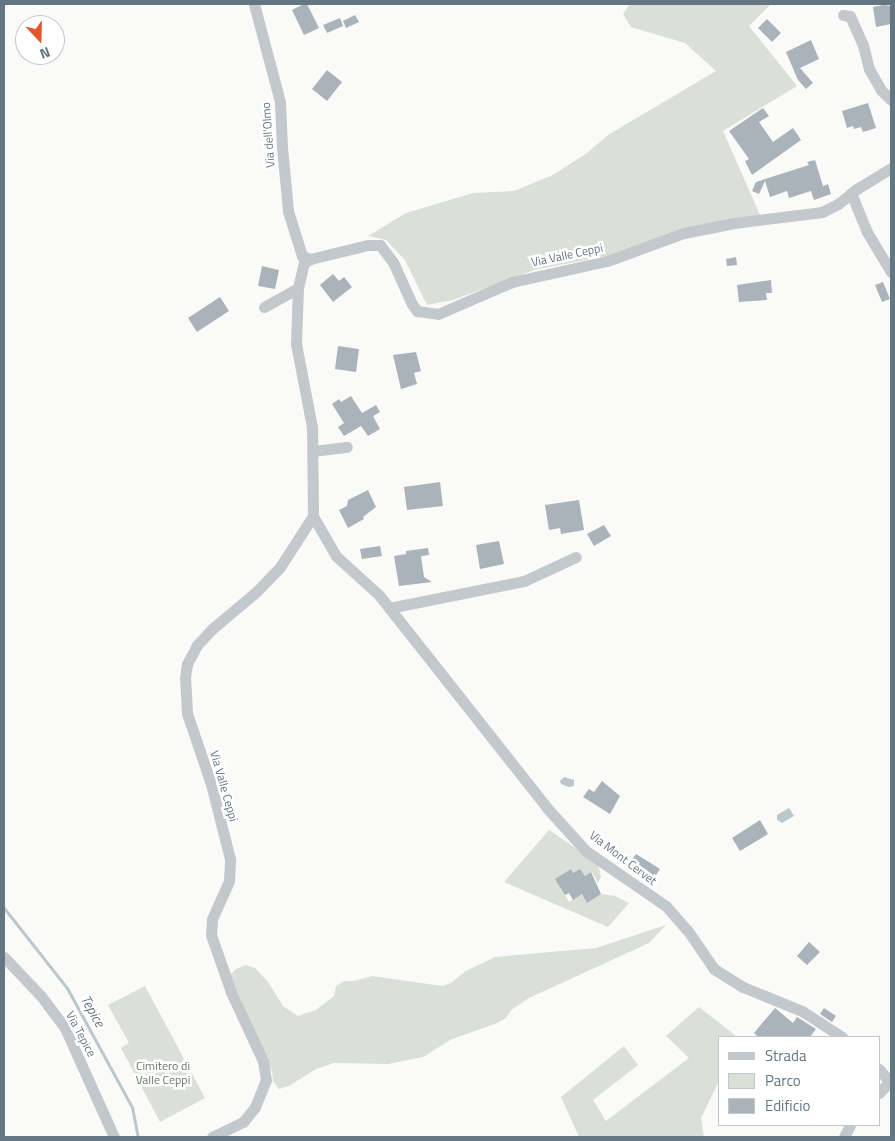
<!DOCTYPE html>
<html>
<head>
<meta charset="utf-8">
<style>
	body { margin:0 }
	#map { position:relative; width:895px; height:1141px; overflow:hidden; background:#fafaf8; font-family:"Titillium Web",sans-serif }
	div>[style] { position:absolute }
	.green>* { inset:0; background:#dadfd7 }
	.water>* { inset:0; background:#bbc7cb }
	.stream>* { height:3px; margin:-1.5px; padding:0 1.5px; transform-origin:1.5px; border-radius:1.5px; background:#bbc7cb }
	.building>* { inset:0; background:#aab3b9 }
	.minor>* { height:11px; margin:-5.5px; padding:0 5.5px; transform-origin:5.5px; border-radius:5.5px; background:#c3c8cc }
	span { translate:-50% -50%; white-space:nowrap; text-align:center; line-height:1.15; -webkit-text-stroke:5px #fff; paint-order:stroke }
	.street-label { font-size:12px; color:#657683 }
	.park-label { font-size:12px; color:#687a64 }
	.water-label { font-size:14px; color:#60757c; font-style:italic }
	.frame { position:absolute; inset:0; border:5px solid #657683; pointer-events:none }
	.legend { position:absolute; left:718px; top:1036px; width:162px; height:90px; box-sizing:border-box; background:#fff; border:1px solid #c1c8cd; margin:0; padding:6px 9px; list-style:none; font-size:15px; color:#657683 }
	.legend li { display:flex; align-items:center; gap:10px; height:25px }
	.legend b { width:25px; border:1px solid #c1c8cd }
	.north { position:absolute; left:15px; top:15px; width:50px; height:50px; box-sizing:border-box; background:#fff; border:1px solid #c1c8cd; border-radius:50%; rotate:159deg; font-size:14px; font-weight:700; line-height:20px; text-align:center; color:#657683 }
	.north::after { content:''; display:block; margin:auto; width:18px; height:22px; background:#e4572e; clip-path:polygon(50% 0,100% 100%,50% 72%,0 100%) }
</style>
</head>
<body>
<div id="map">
	<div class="green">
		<div style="clip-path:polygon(630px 4px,771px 4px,749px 26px,797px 86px,723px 131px,760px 215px,607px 256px,534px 270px,453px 300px,427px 305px,405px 260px,386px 240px,368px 236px,406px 213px,473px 193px,514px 191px,553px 175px,587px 153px,608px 135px,716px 71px,685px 43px,631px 27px,623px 14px)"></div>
		<div style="clip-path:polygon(549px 830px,598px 863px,601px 877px,598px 883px,592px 872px,585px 876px,580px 869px,573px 873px,571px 869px,556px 879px,569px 902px,582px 894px,587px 902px,601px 894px,615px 896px,629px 903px,608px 927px,504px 882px)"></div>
		<div style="clip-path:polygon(666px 925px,649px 943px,529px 998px,511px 1010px,506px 1018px,497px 1023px,450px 1040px,423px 1057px,388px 1064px,334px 1063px,316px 1069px,289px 1086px,279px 1089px,273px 1081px,272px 1071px,230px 975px,236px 969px,246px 965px,255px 968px,268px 982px,283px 1006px,298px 1016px,316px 1010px,334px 996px,336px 986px,344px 981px,354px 981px,372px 976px,442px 986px,451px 983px,466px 971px,495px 957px,596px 948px)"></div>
		<div style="clip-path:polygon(145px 986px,205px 1098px,160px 1122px,121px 1048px,129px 1043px,108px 1005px)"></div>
		<div style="clip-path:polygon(699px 1007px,736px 1036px,719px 1037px,719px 1081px,701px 1118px,704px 1137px,579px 1137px,561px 1097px,624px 1046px,638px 1065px,593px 1100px,606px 1121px,689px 1058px,666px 1036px)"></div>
	</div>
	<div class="water">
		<div style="clip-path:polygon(564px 777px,574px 780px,574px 786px,569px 787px,561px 784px,560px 781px)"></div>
		<div style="clip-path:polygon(789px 808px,794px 816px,782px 823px,777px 820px,777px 815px)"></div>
	</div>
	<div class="stream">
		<div style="left:4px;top:908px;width:102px;rotate:51.8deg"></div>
		<div style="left:67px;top:988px;width:136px;rotate:61.4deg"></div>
		<div style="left:132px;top:1107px;width:31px;rotate:79deg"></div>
	</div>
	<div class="building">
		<div style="clip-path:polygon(304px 4px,307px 4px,319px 28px,304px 35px,292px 10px)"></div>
		<div style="clip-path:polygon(884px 5px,891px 6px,891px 24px,876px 27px,873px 7px)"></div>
		<div style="clip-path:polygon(355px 15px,359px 22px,346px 28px,343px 21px)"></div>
		<div style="clip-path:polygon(340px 18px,343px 26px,327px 33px,323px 25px)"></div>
		<div style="clip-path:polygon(767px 19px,781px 33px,772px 42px,758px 28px)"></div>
		<div style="clip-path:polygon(811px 40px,819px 59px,800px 68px,813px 83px,806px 89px,798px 80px,786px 52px)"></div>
		<div style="clip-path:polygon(327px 70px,342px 82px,327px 101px,312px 89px)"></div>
		<div style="clip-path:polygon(868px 103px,876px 128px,863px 132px,861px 127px,854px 129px,853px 126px,847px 128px,842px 111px)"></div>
		<div style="clip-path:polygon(763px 108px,769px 116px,759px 122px,773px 142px,793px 128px,801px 140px,752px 175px,745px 161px,749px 159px,729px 131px)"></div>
		<div style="clip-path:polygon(815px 160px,823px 186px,828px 184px,831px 194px,814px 200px,811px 191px,789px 198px,787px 191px,770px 197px,765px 181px,759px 194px,752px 191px,756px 182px,809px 165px,807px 162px)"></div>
		<div style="clip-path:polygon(736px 257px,737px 265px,727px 266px,726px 259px)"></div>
		<div style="clip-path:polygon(262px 266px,279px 270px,275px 289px,258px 286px)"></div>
		<div style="clip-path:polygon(333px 274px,339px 281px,344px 277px,352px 287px,333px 302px,320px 285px)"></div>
		<div style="clip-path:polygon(771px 280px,772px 293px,766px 293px,767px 300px,739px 302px,737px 285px)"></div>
		<div style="clip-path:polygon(883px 282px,890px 299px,882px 302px,875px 285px)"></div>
		<div style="clip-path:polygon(220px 297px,229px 311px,197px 332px,188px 318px)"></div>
		<div style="clip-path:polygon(338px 346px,359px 349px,356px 372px,335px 369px)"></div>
		<div style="clip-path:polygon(416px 352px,421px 371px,414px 373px,417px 384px,401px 389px,393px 355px)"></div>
		<div style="clip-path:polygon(351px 396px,362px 413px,376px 405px,380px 412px,373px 416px,380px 429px,368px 436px,361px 426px,344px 436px,338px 427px,344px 423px,332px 404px,339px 399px,341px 402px)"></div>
		<div style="clip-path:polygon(440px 482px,443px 506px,407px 510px,404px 487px)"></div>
		<div style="clip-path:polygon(368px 490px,376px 507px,363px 517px,364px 519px,348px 528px,339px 510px,347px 506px,348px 500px)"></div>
		<div style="clip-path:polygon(579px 500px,584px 530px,561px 534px,560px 528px,549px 530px,545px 505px)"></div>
		<div style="clip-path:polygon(604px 525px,611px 536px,594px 546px,587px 534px)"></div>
		<div style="clip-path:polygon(499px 541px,504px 564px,480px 569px,476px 545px)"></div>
		<div style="clip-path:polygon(380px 546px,382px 556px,362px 559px,360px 549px)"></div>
		<div style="clip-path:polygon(428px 548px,429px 555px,421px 556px,424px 577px,432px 582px,399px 586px,394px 556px,406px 554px,406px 551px)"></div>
		<div style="clip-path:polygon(602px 781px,620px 796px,610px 814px,583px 797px,589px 789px,594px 792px)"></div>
		<div style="clip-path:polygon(760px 820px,768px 834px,740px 851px,732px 838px)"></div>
		<div style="clip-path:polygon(636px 854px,660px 869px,650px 884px,626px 868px)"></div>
		<div style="clip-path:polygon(571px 869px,573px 873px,580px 869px,585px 876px,591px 872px,601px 894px,587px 903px,582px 894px,573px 900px,569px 893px,565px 895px,555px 879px)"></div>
		<div style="clip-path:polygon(809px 942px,820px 952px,807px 965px,797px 956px)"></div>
		<div style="clip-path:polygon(775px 1008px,793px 1023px,797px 1017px,816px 1029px,810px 1037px,758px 1037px,754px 1033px)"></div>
		<div style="clip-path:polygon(824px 1008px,836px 1016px,832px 1022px,820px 1014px)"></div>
	</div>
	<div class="minor">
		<div style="left:254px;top:4px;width:101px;rotate:75.1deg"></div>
		<div style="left:280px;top:102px;width:45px;rotate:87.5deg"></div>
		<div style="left:282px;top:147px;width:64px;rotate:84.6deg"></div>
		<div style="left:288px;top:211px;width:47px;rotate:72.7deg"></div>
		<div style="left:302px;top:256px;width:9px;rotate:21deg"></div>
		<div style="left:843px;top:15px;width:7px;rotate:8deg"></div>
		<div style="left:850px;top:16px;width:32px;rotate:66deg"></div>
		<div style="left:863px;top:45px;width:25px;rotate:76deg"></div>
		<div style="left:869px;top:69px;width:24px;rotate:60deg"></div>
		<div style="left:881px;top:90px;width:14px;rotate:45deg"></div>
		<div style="left:851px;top:193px;width:42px;rotate:67.7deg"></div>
		<div style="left:867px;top:232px;width:47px;rotate:59deg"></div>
		<div style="left:264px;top:307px;width:39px;rotate:-29deg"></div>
		<div style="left:313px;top:451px;width:34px;rotate:-7deg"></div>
		<div style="left:313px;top:516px;width:46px;rotate:60.1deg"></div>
		<div style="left:336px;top:556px;width:58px;rotate:42.2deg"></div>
		<div style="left:379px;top:595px;width:271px;rotate:51.7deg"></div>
		<div style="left:547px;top:808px;width:58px;rotate:47.8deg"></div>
		<div style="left:586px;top:851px;width:97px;rotate:34.5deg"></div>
		<div style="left:666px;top:906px;width:33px;rotate:49deg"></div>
		<div style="left:688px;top:931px;width:46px;rotate:55.6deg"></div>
		<div style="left:714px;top:969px;width:34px;rotate:32deg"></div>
		<div style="left:743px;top:987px;width:64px;rotate:22.1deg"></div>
		<div style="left:802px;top:1011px;width:48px;rotate:33deg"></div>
		<div style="left:389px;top:608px;width:138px;rotate:-11.3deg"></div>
		<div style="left:524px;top:581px;width:57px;rotate:-24.8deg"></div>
		<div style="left:4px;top:957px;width:54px;rotate:46.5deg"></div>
		<div style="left:41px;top:996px;width:40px;rotate:53deg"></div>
		<div style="left:65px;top:1028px;width:120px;rotate:65.8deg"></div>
		<div style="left:879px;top:1069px;width:19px;rotate:51deg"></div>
		<div style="left:879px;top:1093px;width:15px;rotate:-48deg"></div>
		<div style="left:212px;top:1137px;width:34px;rotate:-26deg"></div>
		<div style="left:243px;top:1122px;width:19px;rotate:-51deg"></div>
		<div style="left:255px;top:1107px;width:29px;rotate:-68deg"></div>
		<div style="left:266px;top:1080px;width:19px;rotate:-99deg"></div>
		<div style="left:263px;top:1061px;width:76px;rotate:-114.9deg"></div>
		<div style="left:231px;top:992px;width:60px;rotate:-109.3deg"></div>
		<div style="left:211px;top:935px;width:16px;rotate:-86deg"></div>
		<div style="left:212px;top:919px;width:42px;rotate:-65.9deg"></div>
		<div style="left:229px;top:881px;width:22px;rotate:-87deg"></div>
		<div style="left:230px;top:859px;width:77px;rotate:-104.2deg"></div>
		<div style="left:211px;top:784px;width:75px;rotate:-108.7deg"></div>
		<div style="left:187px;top:713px;width:35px;rotate:-93deg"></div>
		<div style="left:185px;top:678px;width:14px;rotate:-82deg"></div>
		<div style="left:187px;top:664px;width:21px;rotate:-62deg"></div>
		<div style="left:197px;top:645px;width:22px;rotate:-47deg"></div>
		<div style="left:212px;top:629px;width:57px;rotate:-40.1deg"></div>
		<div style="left:256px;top:592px;width:35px;rotate:-46deg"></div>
		<div style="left:280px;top:567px;width:61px;rotate:-57.1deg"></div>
		<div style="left:313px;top:516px;width:89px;rotate:-90.6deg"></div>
		<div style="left:312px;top:427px;width:85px;rotate:-100.9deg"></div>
		<div style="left:296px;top:344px;width:56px;rotate:-88deg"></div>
		<div style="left:298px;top:288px;width:26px;rotate:-77deg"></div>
		<div style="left:304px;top:263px;width:7px;rotate:-34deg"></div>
		<div style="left:310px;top:259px;width:60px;rotate:-13.6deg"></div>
		<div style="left:368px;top:245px;width:12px"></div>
		<div style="left:380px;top:245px;width:21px;rotate:53deg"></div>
		<div style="left:393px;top:262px;width:46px;rotate:65.7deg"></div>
		<div style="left:412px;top:304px;width:9px;rotate:54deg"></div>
		<div style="left:417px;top:311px;width:21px;rotate:8deg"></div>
		<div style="left:438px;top:314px;width:81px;rotate:-23.4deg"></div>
		<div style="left:512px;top:282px;width:97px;rotate:-12.5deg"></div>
		<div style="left:607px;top:261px;width:82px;rotate:-20deg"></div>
		<div style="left:684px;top:233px;width:51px;rotate:-11.3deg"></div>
		<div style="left:734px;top:223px;width:89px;rotate:-7.1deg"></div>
		<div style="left:822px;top:212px;width:18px;rotate:-27deg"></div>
		<div style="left:838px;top:204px;width:22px;rotate:-39deg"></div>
		<div style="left:855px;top:190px;width:42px;rotate:-31.4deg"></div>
		<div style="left:844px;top:1137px;width:13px;rotate:-63deg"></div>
	</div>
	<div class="street-label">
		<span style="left:268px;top:135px;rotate:-94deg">Via dell'Olmo</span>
		<span style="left:567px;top:255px;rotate:-12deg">Via Valle Ceppi</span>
		<span style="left:224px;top:786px;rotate:74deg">Via Valle Ceppi</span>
		<span style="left:623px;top:858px;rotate:37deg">Via Mont Cervet</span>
		<span style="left:81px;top:1034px;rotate:62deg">Via Tepice</span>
	</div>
	<div class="park-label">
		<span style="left:163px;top:1073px">Cimitero di<br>Valle Ceppi</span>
	</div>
	<div class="water-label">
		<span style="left:93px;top:1011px;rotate:61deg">Tepice</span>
	</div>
	<div class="frame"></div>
	<ul class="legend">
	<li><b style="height:6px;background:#c3c8cc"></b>Strada</li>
	<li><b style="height:14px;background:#dadfd7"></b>Parco</li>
	<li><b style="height:14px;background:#aab3b9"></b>Edificio</li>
	</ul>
	<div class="north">N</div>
</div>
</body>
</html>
